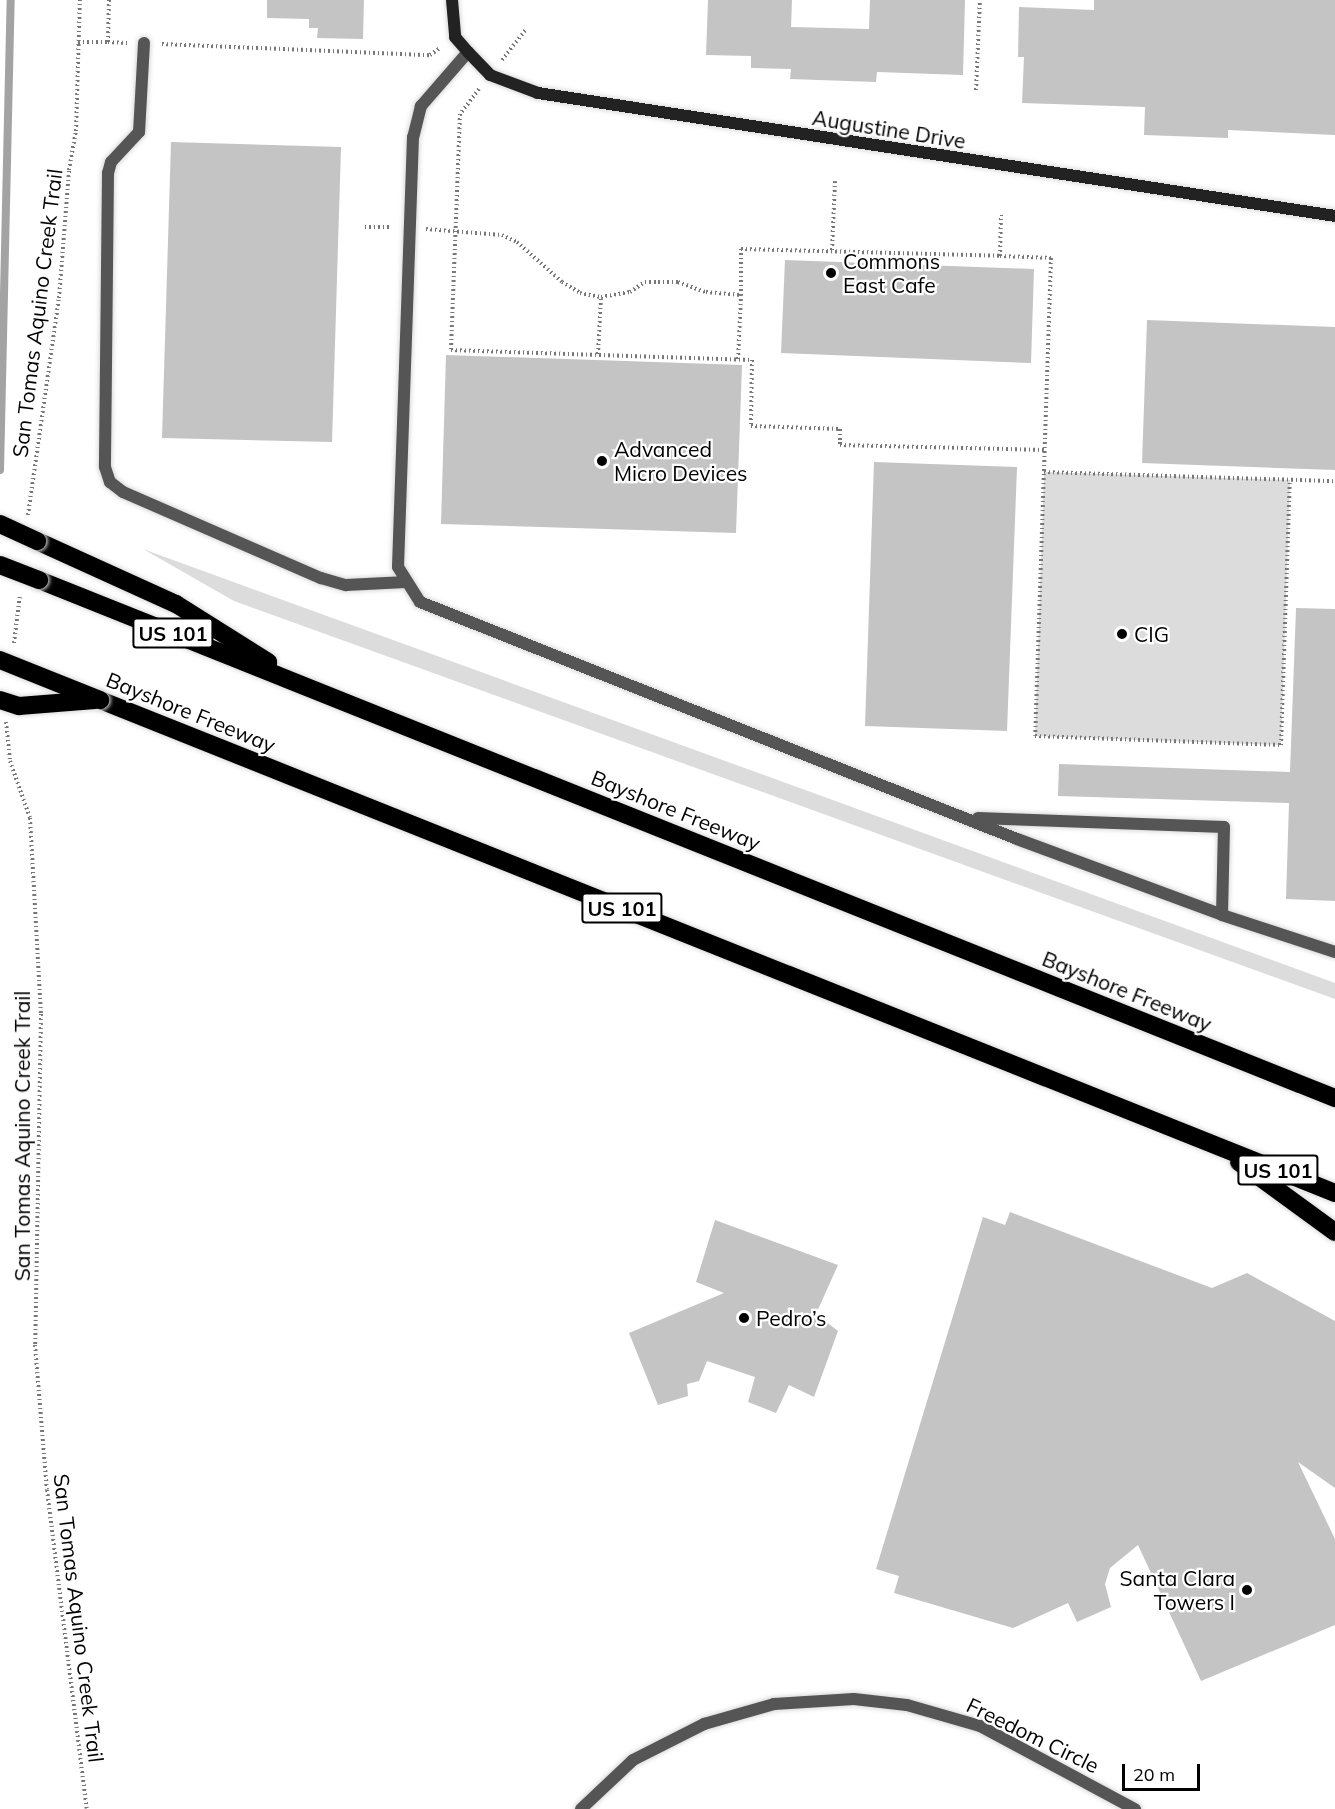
<!DOCTYPE html>
<html>
<head>
<meta charset="utf-8">
<style>
	body { margin:0 }
	#map { position:relative; width:1335px; height:1809px; overflow:hidden; background:#fff; font-family:Mulish,sans-serif }
	div>[style] { position:absolute }
	.green>* { inset:0; background:#dcdcdc }
	.stream>* { height:8px; margin:-4px; padding:0 4px; transform-origin:4px; border-radius:4px; background:#a3a3a3 }
	.building>* { inset:0; background:#c4c4c4 }
	.path>* { height:4px; margin-top:-2px; transform-origin:0; background:repeating-linear-gradient(90deg,#777 0 1.5px,transparent 0 4.5px) }
	.roads { filter:drop-shadow(0 0 2px #dbdbdb) drop-shadow(0 0 2px #dbdbdb) }
	.lane>* { height:12px; margin:-6px; padding:0 6px; transform-origin:6px; border-radius:6px; background:#555 }
	.street>* { height:12px; margin:-6px; padding:0 6px; transform-origin:6px; border-radius:6px; background:#555 }
	.secondary>* { height:12px; margin:-6px; padding:0 6px; transform-origin:6px; border-radius:6px; background:#222 }
	.highway>* { height:18px; margin:-9px; padding:0 9px; transform-origin:9px; border-radius:9px; background:#000 }
	.bridges { filter:drop-shadow(0 0 2px #dbdbdb) drop-shadow(0 0 2px #dbdbdb) }
	.highway-bridge>* { height:18px; margin:-9px; padding:0 9px; transform-origin:9px; border-radius:9px; background:#000 }
	.dots>* { width:16px; height:16px; translate:-50% -50%; box-sizing:border-box; border:3px solid #fff; border-radius:50% }
	span { translate:-50% -50%; white-space:nowrap; text-align:center; line-height:1.15; -webkit-text-stroke:4.5px #fff; paint-order:stroke }
	.shield-label span { padding:2px 4px; background:#fff; border:2px solid; border-radius:4px; -webkit-text-stroke-width:0 }
	.shield-label { font-size:20px; color:#000; font-weight:700 }
	.street-label { font-size:21px; color:#000 }
	.poi-label { font-size:21px; color:#000 }
	.left { translate:0 -50%; text-align:left }
	.right { translate:-100% -50%; text-align:right }
	.scale { position:absolute; left:1122px; top:1764px; width:78px; height:27px; box-sizing:border-box; border:3px solid #000; border-top:0; padding-left:8px; font-size:18px; line-height:21px; white-space:nowrap; color:#000; -webkit-text-stroke:4px #fff; paint-order:stroke }
</style>
</head>
<body>
<div id="map">
	<div class="green">
		<div style="clip-path:polygon(1044px 472px,1290px 480px,1281px 745px,1035px 736px)"></div>
		<div style="clip-path:polygon(143px 549px,1335px 983px,1335px 999px,234px 601px)"></div>
	</div>
	<div class="stream">
		<div style="left:0;top:470px;width:470px;rotate:-88.7deg"></div>
	</div>
	<div class="building">
		<div style="clip-path:polygon(267px 0,364px 0,363px 39px,317px 38px,318px 28px,309px 28px,309px 19px,267px 18px)"></div>
		<div style="clip-path:polygon(708px 0,792px 0,791px 27px,869px 29px,870px 0,965px 0,963px 75px,877px 72px,876px 82px,790px 79px,791px 69px,751px 68px,751px 56px,706px 55px)"></div>
		<div style="clip-path:polygon(1094px 0,1335px 0,1335px 135px,1228px 130px,1228px 138px,1144px 135px,1145px 107px,1022px 103px,1024px 57px,1018px 57px,1019px 7px,1094px 10px)"></div>
		<div style="clip-path:polygon(171px 142px,341px 147px,332px 442px,162px 438px)"></div>
		<div style="clip-path:polygon(785px 260px,1034px 269px,1031px 363px,781px 353px)"></div>
		<div style="clip-path:polygon(1147px 320px,1335px 327px,1335px 470px,1142px 463px)"></div>
		<div style="clip-path:polygon(446px 355px,742px 365px,736px 533px,441px 524px)"></div>
		<div style="clip-path:polygon(874px 462px,1017px 467px,1007px 731px,865px 726px)"></div>
		<div style="clip-path:polygon(1296px 608px,1335px 609px,1335px 901px,1286px 899px,1289px 803px,1058px 796px,1059px 764px,1290px 772px)"></div>
		<div style="clip-path:polygon(1010px 1212px,1212px 1288px,1247px 1273px,1335px 1321px,1335px 1488px,1298px 1462px,1335px 1539px,1335px 1625px,1201px 1681px,1138px 1545px,1110px 1568px,1105px 1584px,1111px 1607px,1077px 1622px,1068px 1603px,1013px 1628px,894px 1593px,899px 1576px,876px 1569px,983px 1217px,1005px 1225px)"></div>
		<div style="clip-path:polygon(715px 1220px,838px 1265px,816px 1314px,838px 1331px,814px 1397px,789px 1385px,776px 1413px,748px 1402px,755px 1377px,707px 1361px,699px 1381px,687px 1384px,688px 1396px,658px 1405px,629px 1333px,724px 1293px,696px 1282px)"></div>
	</div>
	<div class="path">
		<div style="left:109px;top:0;width:42px;rotate:91.4deg"></div>
		<div style="left:108px;top:42px;width:19px;rotate:3deg"></div>
		<div style="left:78px;top:42px;width:30px"></div>
		<div style="left:162px;top:44px;width:268px;rotate:2.4deg"></div>
		<div style="left:430px;top:55px;width:12px;rotate:-35deg"></div>
		<div style="left:502px;top:60px;width:39px;rotate:-52deg"></div>
		<div style="left:479px;top:89px;width:31px;rotate:127deg"></div>
		<div style="left:460px;top:114px;width:236px;rotate:92.2deg"></div>
		<div style="left:451px;top:350px;width:301px;rotate:1.9deg"></div>
		<div style="left:752px;top:360px;width:66px;rotate:90.9deg"></div>
		<div style="left:751px;top:426px;width:89px;rotate:1.9deg"></div>
		<div style="left:840px;top:429px;width:16px;rotate:90deg"></div>
		<div style="left:840px;top:445px;width:204px;rotate:1.4deg"></div>
		<div style="left:976px;top:90px;width:90px;rotate:-87.5deg"></div>
		<div style="left:365px;top:227px;width:27px"></div>
		<div style="left:426px;top:229px;width:76px;rotate:4.5deg"></div>
		<div style="left:502px;top:235px;width:17px;rotate:25deg"></div>
		<div style="left:517px;top:242px;width:60px;rotate:41.6deg"></div>
		<div style="left:562px;top:282px;width:21px;rotate:31deg"></div>
		<div style="left:580px;top:293px;width:21px;rotate:11deg"></div>
		<div style="left:601px;top:297px;width:29px;rotate:-10deg"></div>
		<div style="left:630px;top:292px;width:18px;rotate:-34deg"></div>
		<div style="left:645px;top:282px;width:33px"></div>
		<div style="left:678px;top:282px;width:30px;rotate:20deg"></div>
		<div style="left:706px;top:292px;width:35px;rotate:5deg"></div>
		<div style="left:741px;top:295px;width:46px;rotate:-90deg"></div>
		<div style="left:741px;top:249px;width:259px;rotate:1.5deg"></div>
		<div style="left:1000px;top:256px;width:41px;rotate:-88.6deg"></div>
		<div style="left:832px;top:250px;width:69px;rotate:-87.5deg"></div>
		<div style="left:1000px;top:256px;width:51px;rotate:2.2deg"></div>
		<div style="left:1051px;top:258px;width:478px;rotate:91.9deg"></div>
		<div style="left:1035px;top:736px;width:246px;rotate:2.1deg"></div>
		<div style="left:1281px;top:745px;width:265px;rotate:-88.1deg"></div>
		<div style="left:598px;top:354px;width:57px;rotate:-87deg"></div>
		<div style="left:738px;top:359px;width:64px;rotate:-87.3deg"></div>
		<div style="left:1044px;top:472px;width:291px;rotate:1.8deg"></div>
		<div style="left:28px;top:515px;width:219px;rotate:-81.9deg"></div>
		<div style="left:59px;top:298px;width:128px;rotate:-85.5deg"></div>
		<div style="left:69px;top:170px;width:40px;rotate:-80deg"></div>
		<div style="left:76px;top:131px;width:131px;rotate:-88.3deg"></div>
		<div style="left:14px;top:643px;width:49px;rotate:-83deg"></div>
		<div style="left:6px;top:722px;width:39px;rotate:84deg"></div>
		<div style="left:10px;top:761px;width:60px;rotate:70.7deg"></div>
		<div style="left:30px;top:818px;width:196px;rotate:86.8deg"></div>
		<div style="left:41px;top:1014px;width:331px;rotate:91deg"></div>
		<div style="left:35px;top:1345px;width:145px;rotate:85.3deg"></div>
		<div style="left:47px;top:1490px;width:321px;rotate:82.9deg"></div>
	</div>
	<div class="roads">
		<div class="lane">
			<div style="left:144px;top:43px;width:89px;rotate:93.2deg"></div>
			<div style="left:139px;top:132px;width:41px;rotate:133deg"></div>
			<div style="left:111px;top:162px;width:11px;rotate:105deg"></div>
			<div style="left:108px;top:173px;width:294px;rotate:90.6deg"></div>
			<div style="left:105px;top:467px;width:16px;rotate:72deg"></div>
			<div style="left:110px;top:482px;width:16px;rotate:38deg"></div>
			<div style="left:123px;top:492px;width:216px;rotate:23.5deg"></div>
			<div style="left:321px;top:578px;width:26px;rotate:16deg"></div>
			<div style="left:346px;top:585px;width:60px;rotate:-2.9deg"></div>
			<div style="left:468px;top:52px;width:72px;rotate:131deg"></div>
			<div style="left:421px;top:106px;width:32px;rotate:104deg"></div>
			<div style="left:413px;top:137px;width:430px;rotate:92deg"></div>
			<div style="left:398px;top:567px;width:41px;rotate:57.8deg"></div>
			<div style="left:420px;top:602px;width:642px;rotate:21.65deg"></div>
			<div style="left:1017px;top:839px;width:219px;rotate:20.3deg"></div>
			<div style="left:1222px;top:915px;width:119px;rotate:18.1deg"></div>
			<div style="left:978px;top:818px;width:246px;rotate:2.1deg"></div>
			<div style="left:1224px;top:827px;width:88px;rotate:91.3deg"></div>
		</div>
		<div class="street">
			<div style="left:581px;top:1809px;width:71px;rotate:-43.3deg"></div>
			<div style="left:633px;top:1760px;width:80px;rotate:-26.9deg"></div>
			<div style="left:704px;top:1724px;width:73px;rotate:-15.9deg"></div>
			<div style="left:774px;top:1704px;width:80px;rotate:-3.6deg"></div>
			<div style="left:854px;top:1699px;width:53px;rotate:6.5deg"></div>
			<div style="left:907px;top:1705px;width:76px;rotate:16deg"></div>
			<div style="left:980px;top:1726px;width:176px;rotate:28.2deg"></div>
		</div>
		<div class="secondary">
			<div style="left:452px;top:0;width:37px;rotate:85deg"></div>
			<div style="left:455px;top:37px;width:20px;rotate:49deg"></div>
			<div style="left:468px;top:52px;width:32px;rotate:46deg"></div>
			<div style="left:490px;top:75px;width:51px;rotate:20.6deg"></div>
			<div style="left:538px;top:93px;width:806px;rotate:8.77deg"></div>
		</div>
		<div class="highway">
			<div style="left:37px;top:541px;width:153px;rotate:24.4deg"></div>
			<div style="left:176px;top:604px;width:109px;rotate:32.2deg"></div>
			<div style="left:39px;top:580px;width:1396px;rotate:21.79deg"></div>
			<div style="left:100px;top:700px;width:1330px;rotate:21.76deg"></div>
			<div style="left:1239px;top:1162px;width:119px;rotate:36.1deg"></div>
		</div>
	</div>
	<div class="bridges">
		<div class="highway-bridge">
			<div style="left:0;top:524px;width:41px;rotate:24.7deg"></div>
			<div style="left:0;top:565px;width:42px;rotate:21deg"></div>
			<div style="left:0;top:660px;width:108px;rotate:21.8deg"></div>
			<div style="left:0;top:700px;width:20px;rotate:18deg"></div>
			<div style="left:19px;top:706px;width:76px;rotate:-4.5deg"></div>
		</div>
	</div>
	<div class="dots">
		<div style="left:831px;top:273px;background:#000"></div>
		<div style="left:602px;top:461px;background:#000"></div>
		<div style="left:1122px;top:634px;background:#000"></div>
		<div style="left:744px;top:1318px;background:#000"></div>
		<div style="left:1247px;top:1590px;background:#000"></div>
	</div>
	<div class="shield-label">
		<span style="left:173px;top:633px">US 101</span>
		<span style="left:622px;top:908px">US 101</span>
		<span style="left:1278px;top:1170px">US 101</span>
	</div>
	<div class="street-label">
		<span style="left:889px;top:129px;rotate:9deg">Augustine Drive</span>
		<span style="left:37px;top:313px;rotate:-83deg">San Tomas Aquino Creek Trail</span>
		<span style="left:191px;top:712px;rotate:22deg">Bayshore Freeway</span>
		<span style="left:676px;top:810px;rotate:22deg">Bayshore Freeway</span>
		<span style="left:1127px;top:991px;rotate:22deg">Bayshore Freeway</span>
		<span style="left:22px;top:1136px;rotate:-90deg">San Tomas Aquino Creek Trail</span>
		<span style="left:79px;top:1618px;rotate:83deg">San Tomas Aquino Creek Trail</span>
		<span style="left:1033px;top:1735px;rotate:26deg">Freedom Circle</span>
	</div>
	<div class="poi-label">
		<span class="left" style="left:843px;top:273px">Commons<br>East Cafe</span>
		<span class="left" style="left:614px;top:461px">Advanced<br>Micro Devices</span>
		<span class="left" style="left:1134px;top:634px">CIG</span>
		<span class="left" style="left:756px;top:1318px">Pedro’s</span>
		<span class="right" style="left:1235px;top:1590px">Santa Clara<br>Towers I</span>
	</div>
	<div class="scale">20 m</div>
</div>
</body>
</html>
